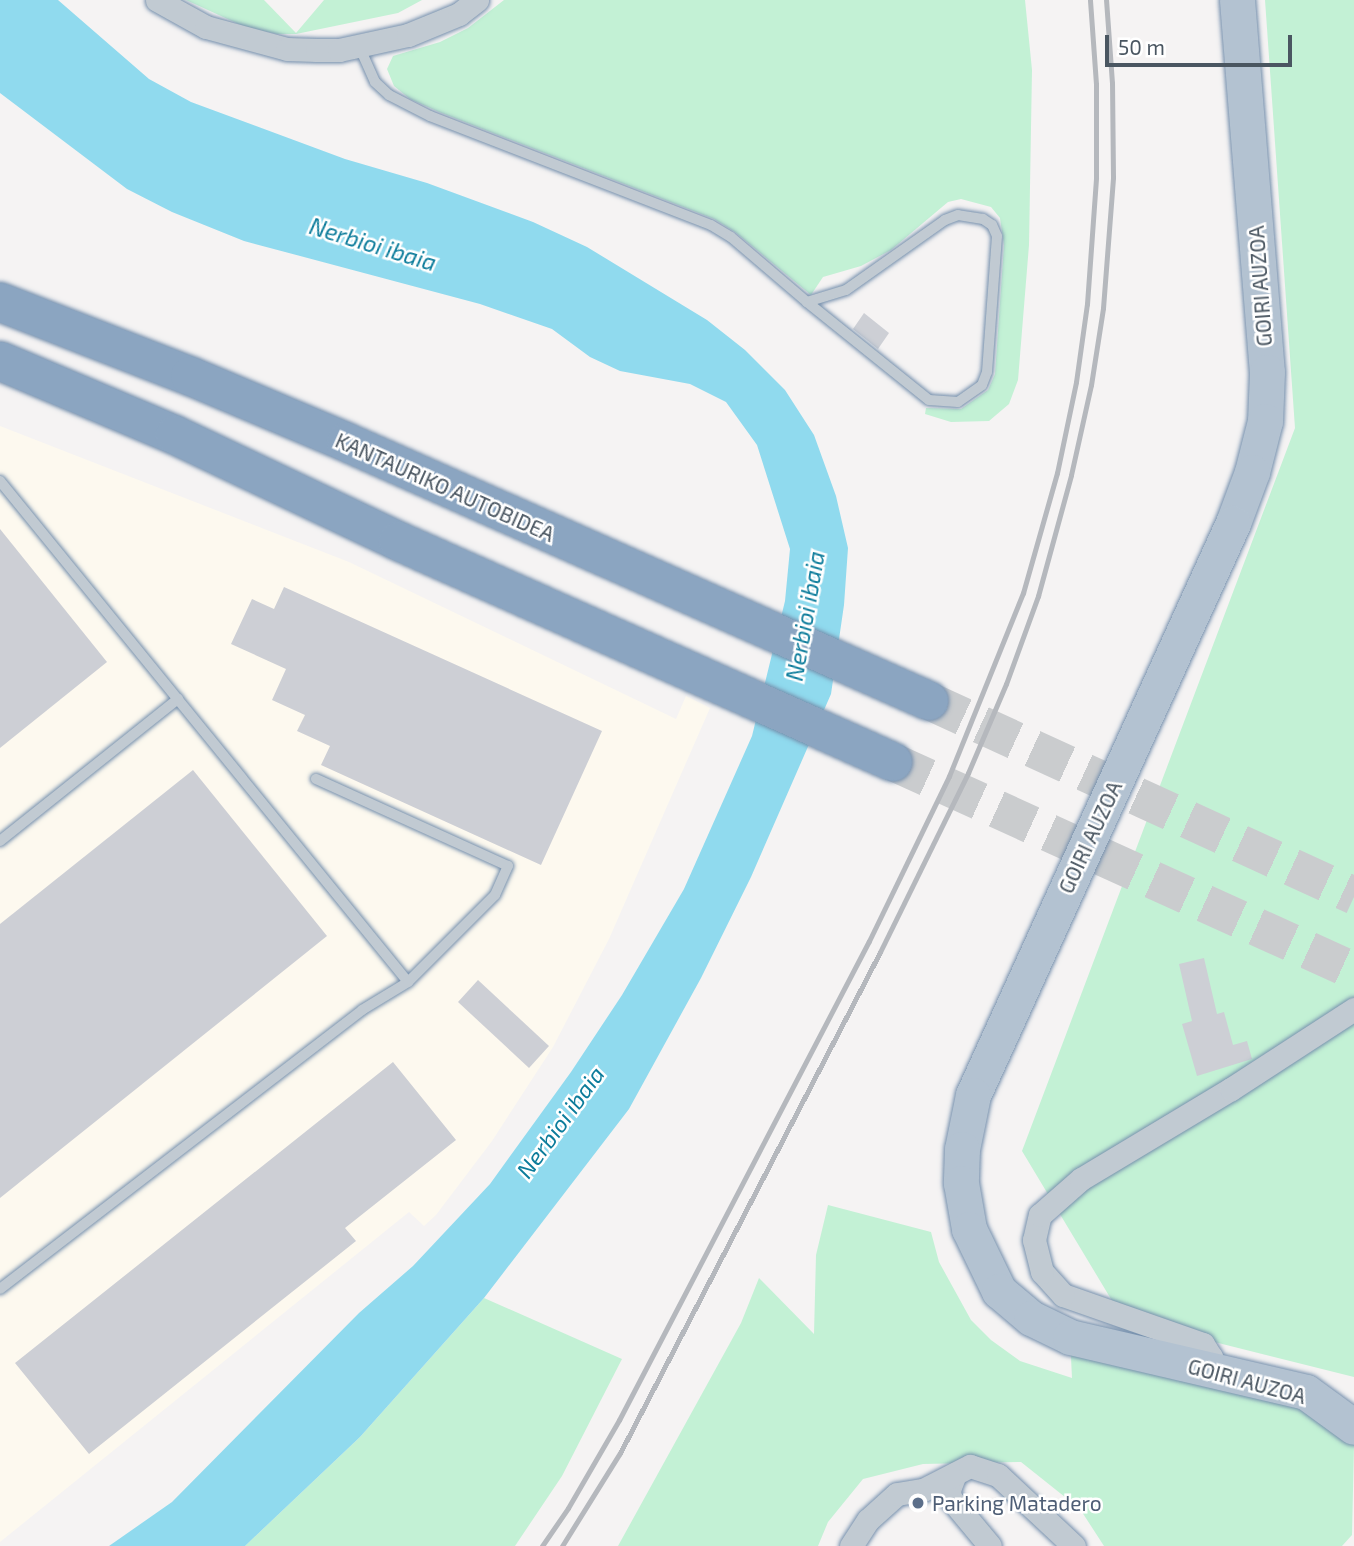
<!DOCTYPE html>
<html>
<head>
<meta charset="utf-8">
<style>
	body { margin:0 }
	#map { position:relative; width:1354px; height:1546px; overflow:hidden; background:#f5f3f3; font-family:"Exo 2",sans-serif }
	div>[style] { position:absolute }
	.commercial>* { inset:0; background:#fdf9ef }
	.green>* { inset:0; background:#c3f1d5 }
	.water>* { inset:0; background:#90daee }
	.building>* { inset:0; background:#cdcfd5 }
	.highway-tunnel>* { height:38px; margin-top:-19px; transform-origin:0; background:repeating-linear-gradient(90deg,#caccce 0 38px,transparent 0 57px) }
	.roads { filter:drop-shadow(0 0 2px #7690ad) drop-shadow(0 0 2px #7690ad) }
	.lane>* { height:10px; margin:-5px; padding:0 5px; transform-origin:5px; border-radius:5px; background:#c1cad2 }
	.street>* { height:23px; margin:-11.5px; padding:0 11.5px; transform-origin:11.5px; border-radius:11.5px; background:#c1cad2 }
	.primary>* { height:35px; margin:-17.5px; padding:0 17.5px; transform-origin:17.5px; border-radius:17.5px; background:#b3c2d1 }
	.highway>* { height:38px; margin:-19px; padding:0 19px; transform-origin:19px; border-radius:19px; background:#8ba5c1 }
	.rail>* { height:5px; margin:-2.5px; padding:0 2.5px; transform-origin:2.5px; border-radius:2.5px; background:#b5b8bd }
	.dots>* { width:19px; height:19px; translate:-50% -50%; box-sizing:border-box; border:4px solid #fff; border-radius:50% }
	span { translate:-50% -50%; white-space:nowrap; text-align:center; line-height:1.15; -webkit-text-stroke:5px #fff; paint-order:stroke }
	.street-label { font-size:21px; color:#4a5661 }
	.service-label { font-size:21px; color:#4e5e75 }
	.left { translate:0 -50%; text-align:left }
	.water-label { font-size:23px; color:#0c7c9b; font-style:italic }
	.scale { position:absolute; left:1105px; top:35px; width:187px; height:32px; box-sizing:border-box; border:4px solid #4a5661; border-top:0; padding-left:9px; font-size:21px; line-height:24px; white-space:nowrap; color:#4a5661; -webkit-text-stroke:5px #fff; paint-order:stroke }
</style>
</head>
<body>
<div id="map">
	<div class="commercial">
		<div style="clip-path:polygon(0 426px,349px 562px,676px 719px,686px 696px,710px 708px,609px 939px,553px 1047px,492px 1141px,436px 1215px,424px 1226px,409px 1212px,0 1542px)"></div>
	</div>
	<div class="green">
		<div style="clip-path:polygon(186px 0,264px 0,296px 33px,324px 0,422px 0,398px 13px,296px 34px,277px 34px,245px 27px)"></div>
		<div style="clip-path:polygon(504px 0,1025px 0,1032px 70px,1029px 245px,1018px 380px,1009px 404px,989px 421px,951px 422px,925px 414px,926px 408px,961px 409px,988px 390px,995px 374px,1004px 245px,1000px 218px,991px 207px,961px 199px,948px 202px,891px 250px,861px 266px,823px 277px,811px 295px,735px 232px,714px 219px,439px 112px,410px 99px,394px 86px,387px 69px,393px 56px,440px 42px,468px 28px)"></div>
		<div style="clip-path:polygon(1265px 0,1354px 0,1354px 1377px,1123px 1319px,1022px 1151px,1295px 428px)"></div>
		<div style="clip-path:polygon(828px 1205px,931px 1232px,939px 1262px,971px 1320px,991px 1340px,1020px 1361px,1072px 1378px,1070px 1337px,1207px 1369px,1340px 1425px,1354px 1445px,1352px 1535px,1342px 1546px,1104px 1546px,1080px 1509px,1021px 1462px,923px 1464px,863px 1479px,828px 1522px,818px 1546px,618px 1546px,741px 1323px,759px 1278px,814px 1334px,816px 1255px)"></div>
		<div style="clip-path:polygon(484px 1298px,622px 1359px,562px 1476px,515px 1546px,245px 1546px,360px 1437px)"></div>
	</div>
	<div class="water">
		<div style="clip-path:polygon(0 0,58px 0,149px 79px,191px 102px,345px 159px,427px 183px,533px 222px,587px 247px,707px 320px,745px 350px,785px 390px,814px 435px,836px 496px,848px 548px,844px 605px,831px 694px,751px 877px,701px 978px,629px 1109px,484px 1298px,360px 1437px,245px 1546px,109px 1546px,172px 1502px,359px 1313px,413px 1266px,490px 1184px,571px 1072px,622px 995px,684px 889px,752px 736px,785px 601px,790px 549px,757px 445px,726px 402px,690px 384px,620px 371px,590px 357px,552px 329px,480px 304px,244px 241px,172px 212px,127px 189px,0 93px)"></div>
	</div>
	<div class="building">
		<div style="clip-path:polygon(864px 313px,889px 333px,878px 349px,853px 329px)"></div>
		<div style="clip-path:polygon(0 529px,107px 662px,0 748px)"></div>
		<div style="clip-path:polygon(284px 587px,602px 731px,541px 865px,321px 765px,330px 746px,297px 731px,305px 715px,272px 700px,286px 669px,231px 644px,252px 599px,274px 609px)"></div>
		<div style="clip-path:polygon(193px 770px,327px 936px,0 1198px,0 924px)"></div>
		<div style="clip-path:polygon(1204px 958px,1217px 1014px,1224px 1012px,1233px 1045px,1247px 1041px,1252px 1059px,1197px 1076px,1182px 1024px,1192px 1021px,1179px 964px)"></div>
		<div style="clip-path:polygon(478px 980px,549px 1046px,529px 1068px,458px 1002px)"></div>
		<div style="clip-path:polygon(393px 1062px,456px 1140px,345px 1228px,356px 1241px,89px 1454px,15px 1363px)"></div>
	</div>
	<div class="highway-tunnel">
		<div style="left:929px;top:701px;width:468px;rotate:24.6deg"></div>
		<div style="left:893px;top:762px;width:506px;rotate:24.39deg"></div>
	</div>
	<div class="roads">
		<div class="lane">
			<div style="left:359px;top:46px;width:39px;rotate:66deg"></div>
			<div style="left:375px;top:82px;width:19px;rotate:43deg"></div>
			<div style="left:389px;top:95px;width:46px;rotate:27.1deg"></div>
			<div style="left:430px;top:116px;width:301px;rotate:21.2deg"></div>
			<div style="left:711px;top:225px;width:23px;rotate:31deg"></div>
			<div style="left:731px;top:237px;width:100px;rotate:40.5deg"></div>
			<div style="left:807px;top:302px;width:156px;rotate:38.8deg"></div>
			<div style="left:929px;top:400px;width:29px;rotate:4deg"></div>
			<div style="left:958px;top:402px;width:29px;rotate:-35deg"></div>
			<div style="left:982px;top:385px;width:14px;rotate:-69deg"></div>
			<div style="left:987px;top:372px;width:136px;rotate:-85.8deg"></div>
			<div style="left:997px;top:236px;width:12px;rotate:-114deg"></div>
			<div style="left:992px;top:225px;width:11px;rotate:-146deg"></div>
			<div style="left:983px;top:219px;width:25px;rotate:-171deg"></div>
			<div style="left:958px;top:215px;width:14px;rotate:159deg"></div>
			<div style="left:945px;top:220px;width:121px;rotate:144.7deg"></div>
			<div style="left:846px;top:290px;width:41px;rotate:162.9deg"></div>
			<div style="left:0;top:481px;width:646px;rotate:50.84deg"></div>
			<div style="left:0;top:841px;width:228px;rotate:-38.6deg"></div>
			<div style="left:0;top:1289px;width:457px;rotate:-37.6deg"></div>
			<div style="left:362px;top:1010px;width:54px;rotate:-31.3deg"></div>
			<div style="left:408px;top:982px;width:123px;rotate:-45deg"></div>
			<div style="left:495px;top:895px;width:32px;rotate:-66deg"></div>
			<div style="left:508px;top:866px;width:211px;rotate:-155.6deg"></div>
		</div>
		<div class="street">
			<div style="left:157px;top:0;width:56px;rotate:28.9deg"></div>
			<div style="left:206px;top:27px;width:84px;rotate:15.2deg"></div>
			<div style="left:287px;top:49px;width:30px;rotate:2deg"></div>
			<div style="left:317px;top:50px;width:22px"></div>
			<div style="left:339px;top:50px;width:71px;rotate:-12.3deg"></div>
			<div style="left:408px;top:35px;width:55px;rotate:-22.4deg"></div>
			<div style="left:459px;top:14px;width:23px;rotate:-38deg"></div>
			<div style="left:1207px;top:1369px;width:13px;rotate:-72deg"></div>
			<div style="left:1211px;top:1357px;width:15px;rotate:-122deg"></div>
			<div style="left:1203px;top:1344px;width:148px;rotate:-160.7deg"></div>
			<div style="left:1063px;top:1295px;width:31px;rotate:-132deg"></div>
			<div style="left:1042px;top:1272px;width:33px;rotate:-104deg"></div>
			<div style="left:1034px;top:1240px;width:26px;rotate:-77deg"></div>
			<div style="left:1040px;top:1215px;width:55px;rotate:-41.3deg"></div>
			<div style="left:1081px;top:1179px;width:175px;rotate:-31deg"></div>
			<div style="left:1231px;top:1089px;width:147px;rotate:-33deg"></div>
			<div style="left:955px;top:1474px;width:17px;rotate:111deg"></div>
			<div style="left:949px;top:1490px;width:8px;rotate:83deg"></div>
			<div style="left:950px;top:1498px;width:62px;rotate:50.2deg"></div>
			<div style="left:851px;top:1546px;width:31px;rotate:-57deg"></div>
			<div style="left:868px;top:1520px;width:39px;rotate:-42deg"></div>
			<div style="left:897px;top:1494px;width:26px;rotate:-9deg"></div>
			<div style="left:923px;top:1490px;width:53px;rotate:-27.1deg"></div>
			<div style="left:970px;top:1466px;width:29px;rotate:18deg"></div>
			<div style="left:998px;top:1475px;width:104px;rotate:43.1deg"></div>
		</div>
		<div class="primary">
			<div style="left:1237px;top:0;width:373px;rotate:85.4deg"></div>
			<div style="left:1267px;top:372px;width:49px;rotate:92.3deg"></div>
			<div style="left:1265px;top:421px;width:53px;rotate:104.3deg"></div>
			<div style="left:1252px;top:472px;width:54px;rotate:110.4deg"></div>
			<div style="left:1233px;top:523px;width:628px;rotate:114.44deg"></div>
			<div style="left:973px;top:1095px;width:55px;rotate:101.5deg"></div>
			<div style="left:962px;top:1149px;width:34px;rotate:92deg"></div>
			<div style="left:961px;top:1183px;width:47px;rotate:80.1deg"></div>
			<div style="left:969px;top:1229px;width:69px;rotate:64.2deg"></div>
			<div style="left:999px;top:1291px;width:42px;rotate:40.2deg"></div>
			<div style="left:1031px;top:1318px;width:43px;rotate:26deg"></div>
			<div style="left:1070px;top:1337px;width:242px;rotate:13.1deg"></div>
			<div style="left:1306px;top:1392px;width:59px;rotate:36.1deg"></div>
		</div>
		<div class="highway">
			<div style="left:0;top:302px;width:204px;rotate:21.3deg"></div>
			<div style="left:190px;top:376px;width:169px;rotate:22.9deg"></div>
			<div style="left:346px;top:442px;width:638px;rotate:23.95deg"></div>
			<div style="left:0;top:361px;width:190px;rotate:22.9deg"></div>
			<div style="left:175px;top:435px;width:247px;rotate:25.4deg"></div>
			<div style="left:398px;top:541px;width:542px;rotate:24.06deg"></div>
		</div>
	</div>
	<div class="rail">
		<div style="left:542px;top:1546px;width:46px;rotate:-55.6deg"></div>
		<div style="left:568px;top:1508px;width:102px;rotate:-59.9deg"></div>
		<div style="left:619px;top:1420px;width:540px;rotate:-62.44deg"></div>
		<div style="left:869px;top:941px;width:183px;rotate:-64.1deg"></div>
		<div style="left:949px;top:776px;width:197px;rotate:-68deg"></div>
		<div style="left:1023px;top:593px;width:125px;rotate:-74.2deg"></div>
		<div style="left:1057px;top:473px;width:93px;rotate:-78.2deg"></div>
		<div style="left:1076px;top:382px;width:79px;rotate:-82deg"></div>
		<div style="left:1087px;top:304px;width:127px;rotate:-85.9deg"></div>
		<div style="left:1096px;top:177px;width:93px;rotate:-90deg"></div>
		<div style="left:1096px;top:84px;width:84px;rotate:-94.1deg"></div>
		<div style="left:562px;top:1546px;width:110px;rotate:-58.1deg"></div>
		<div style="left:620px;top:1453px;width:564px;rotate:-62.57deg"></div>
		<div style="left:880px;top:952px;width:199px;rotate:-63.8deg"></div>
		<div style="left:968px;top:773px;width:97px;rotate:-66.9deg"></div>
		<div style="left:1006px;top:684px;width:94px;rotate:-70deg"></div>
		<div style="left:1038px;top:596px;width:125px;rotate:-74.7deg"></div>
		<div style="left:1071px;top:475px;width:92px;rotate:-77.5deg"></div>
		<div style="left:1091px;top:385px;width:78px;rotate:-81.1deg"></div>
		<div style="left:1103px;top:308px;width:131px;rotate:-85.6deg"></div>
		<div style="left:1113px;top:177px;width:94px;rotate:-90.6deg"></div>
		<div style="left:1112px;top:83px;width:83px;rotate:-94.1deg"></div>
	</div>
	<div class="dots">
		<div style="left:918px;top:1503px;background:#5c6f8a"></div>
	</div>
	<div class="street-label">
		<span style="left:1260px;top:286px;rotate:-94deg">GOIRI AUZOA</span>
		<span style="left:445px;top:487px;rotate:24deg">KANTAURIKO AUTOBIDEA</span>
		<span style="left:1090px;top:837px;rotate:-65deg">GOIRI AUZOA</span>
		<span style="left:1247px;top:1381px;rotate:15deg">GOIRI AUZOA</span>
	</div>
	<div class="service-label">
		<span class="left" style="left:932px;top:1503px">Parking Matadero</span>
	</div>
	<div class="water-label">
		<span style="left:373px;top:244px;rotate:17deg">Nerbioi ibaia</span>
		<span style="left:805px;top:616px;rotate:-80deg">Nerbioi ibaia</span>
		<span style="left:560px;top:1122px;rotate:-54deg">Nerbioi ibaia</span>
	</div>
	<div class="scale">50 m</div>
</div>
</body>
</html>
